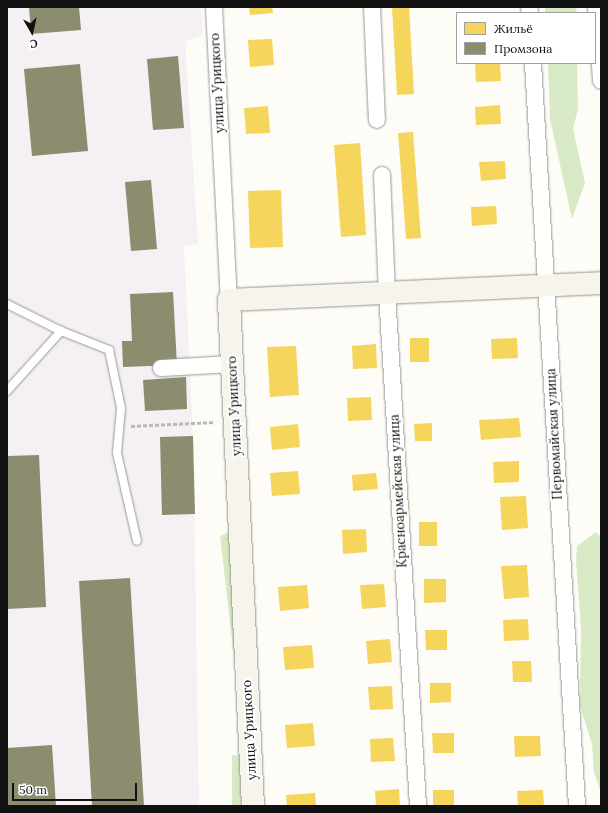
<!DOCTYPE html>
<html>
<head>
<meta charset="utf-8">
<style>
	body { margin:0 }
	#map { position:relative; width:608px; height:813px; overflow:hidden; background:#fdfcf7; font-family:Lora,serif }
	div>[style] { position:absolute }
	.industrial>* { inset:0; background:#f5f0f3 }
	.forest>* { inset:0; background:#d8eac5 }
	.homes>* { inset:0; background:#f6d55c }
	.industry>* { inset:0; background:#8c8c6e }
	.path>* { height:2.5px; margin-top:-1.25px; transform-origin:0; background:repeating-linear-gradient(90deg,#b9b9b8 0 4px,transparent 0 6px) }
	.roads { filter:drop-shadow(0 0 1px #979795) drop-shadow(0 0 1px #979795) }
	.lane>* { height:8px; margin:-4px; padding:0 4px; transform-origin:4px; border-radius:4px; background:#fffffe }
	.street>* { height:16px; margin:-8px; padding:0 8px; transform-origin:8px; border-radius:8px; background:#fffffe }
	.secondary>* { height:22px; margin:-11px; padding:0 11px; transform-origin:11px; border-radius:11px; background:#f6f4eb }
	span { translate:-50% -50%; white-space:nowrap; text-align:center; line-height:1.15; -webkit-text-stroke:4px #fff; paint-order:stroke }
	.street-label { font-size:13px; color:#111 }
	.frame { position:absolute; inset:0; border:8px solid #111; pointer-events:none }
	.legend { position:absolute; left:456px; top:12px; width:140px; height:52px; box-sizing:border-box; background:#fff; border:1px solid #a0a0a0; margin:0; padding:5px 7px; list-style:none; font-size:12px; color:#111 }
	.legend li { display:flex; align-items:center; gap:8px; height:20px }
	.legend b { width:20px; border:1px solid #a0a0a0 }
	.north { position:absolute; left:12px; top:12px; width:40px; height:40px; -webkit-text-stroke:3px #fff; paint-order:stroke; rotate:171deg; font-size:11px; font-weight:700; line-height:16px; text-align:center; color:#111 }
	.north::after { content:''; display:block; margin:auto; width:14px; height:18px; background:#111; clip-path:polygon(50% 0,100% 100%,50% 72%,0 100%) }
	.scale { position:absolute; left:12px; top:783px; width:125px; height:18px; box-sizing:border-box; border:2px solid #111; border-top:0; padding-left:5px; font-size:12px; line-height:14px; white-space:nowrap; color:#111; -webkit-text-stroke:3px #fff; paint-order:stroke }
</style>
</head>
<body>
<div id="map">
	<div class="industrial">
		<div style="clip-path:polygon(7px 7px,201px 7px,203px 34px,185px 42px,198px 244px,184px 247px,193px 436px,199px 806px,7px 806px)"></div>
	</div>
	<div class="forest">
		<div style="clip-path:polygon(545px 7px,576px 7px,577px 13px,545px 13px)"></div>
		<div style="clip-path:polygon(548px 63px,577px 63px,578px 109px,573px 129px,585px 183px,572px 219px,550px 119px)"></div>
		<div style="clip-path:polygon(230px 532px,236px 673px,220px 536px)"></div>
		<div style="clip-path:polygon(596px 532px,601px 537px,601px 793px,594px 772px,592px 744px,580px 706px,581px 627px,576px 561px,577px 546px)"></div>
		<div style="clip-path:polygon(232px 755px,242px 755px,241px 806px,232px 806px)"></div>
	</div>
	<div class="homes">
		<div style="clip-path:polygon(249px 7px,272px 7px,273px 13px,250px 15px)"></div>
		<div style="clip-path:polygon(392px 7px,409px 7px,414px 94px,397px 95px)"></div>
		<div style="clip-path:polygon(272px 39px,274px 65px,250px 67px,248px 40px)"></div>
		<div style="clip-path:polygon(500px 63px,501px 81px,476px 82px,475px 64px)"></div>
		<div style="clip-path:polygon(500px 105px,501px 124px,476px 125px,475px 107px)"></div>
		<div style="clip-path:polygon(268px 106px,270px 133px,246px 134px,244px 108px)"></div>
		<div style="clip-path:polygon(413px 132px,421px 238px,406px 239px,398px 133px)"></div>
		<div style="clip-path:polygon(360px 143px,366px 235px,341px 237px,334px 145px)"></div>
		<div style="clip-path:polygon(505px 161px,506px 179px,481px 181px,479px 162px)"></div>
		<div style="clip-path:polygon(281px 190px,283px 247px,250px 248px,248px 191px)"></div>
		<div style="clip-path:polygon(496px 206px,497px 224px,472px 226px,471px 207px)"></div>
		<div style="clip-path:polygon(410px 338px,429px 338px,429px 362px,410px 362px)"></div>
		<div style="clip-path:polygon(517px 338px,518px 358px,492px 359px,491px 339px)"></div>
		<div style="clip-path:polygon(376px 344px,377px 368px,353px 369px,352px 346px)"></div>
		<div style="clip-path:polygon(296px 346px,299px 395px,270px 397px,267px 347px)"></div>
		<div style="clip-path:polygon(371px 397px,372px 420px,348px 421px,347px 398px)"></div>
		<div style="clip-path:polygon(519px 418px,521px 437px,481px 440px,479px 420px)"></div>
		<div style="clip-path:polygon(432px 423px,432px 441px,415px 441px,414px 424px)"></div>
		<div style="clip-path:polygon(298px 424px,300px 447px,272px 450px,270px 427px)"></div>
		<div style="clip-path:polygon(519px 461px,519px 482px,494px 483px,493px 462px)"></div>
		<div style="clip-path:polygon(298px 471px,300px 494px,272px 496px,270px 473px)"></div>
		<div style="clip-path:polygon(376px 473px,378px 489px,353px 491px,352px 475px)"></div>
		<div style="clip-path:polygon(526px 496px,528px 528px,502px 530px,500px 497px)"></div>
		<div style="clip-path:polygon(419px 522px,437px 522px,437px 546px,419px 546px)"></div>
		<div style="clip-path:polygon(366px 529px,367px 552px,343px 554px,342px 530px)"></div>
		<div style="clip-path:polygon(527px 565px,529px 597px,504px 599px,501px 566px)"></div>
		<div style="clip-path:polygon(424px 579px,446px 579px,446px 602px,424px 603px)"></div>
		<div style="clip-path:polygon(384px 584px,386px 607px,362px 609px,360px 585px)"></div>
		<div style="clip-path:polygon(307px 585px,309px 608px,280px 611px,278px 587px)"></div>
		<div style="clip-path:polygon(528px 619px,529px 640px,504px 641px,503px 620px)"></div>
		<div style="clip-path:polygon(425px 630px,447px 630px,447px 650px,426px 650px)"></div>
		<div style="clip-path:polygon(390px 639px,392px 662px,368px 664px,366px 641px)"></div>
		<div style="clip-path:polygon(312px 645px,314px 668px,285px 670px,283px 647px)"></div>
		<div style="clip-path:polygon(512px 661px,531px 661px,532px 682px,513px 682px)"></div>
		<div style="clip-path:polygon(430px 683px,451px 683px,451px 702px,430px 703px)"></div>
		<div style="clip-path:polygon(392px 686px,393px 709px,370px 710px,368px 687px)"></div>
		<div style="clip-path:polygon(313px 723px,315px 746px,287px 748px,285px 725px)"></div>
		<div style="clip-path:polygon(432px 733px,454px 733px,454px 753px,433px 753px)"></div>
		<div style="clip-path:polygon(514px 736px,540px 736px,541px 756px,515px 757px)"></div>
		<div style="clip-path:polygon(393px 738px,395px 761px,371px 762px,370px 739px)"></div>
		<div style="clip-path:polygon(399px 789px,400px 806px,376px 806px,375px 791px)"></div>
		<div style="clip-path:polygon(433px 790px,454px 790px,454px 806px,433px 806px)"></div>
		<div style="clip-path:polygon(543px 790px,544px 806px,518px 806px,517px 791px)"></div>
		<div style="clip-path:polygon(315px 793px,316px 806px,287px 806px,286px 795px)"></div>
	</div>
	<div class="industry">
		<div style="clip-path:polygon(29px 7px,79px 7px,81px 30px,31px 34px)"></div>
		<div style="clip-path:polygon(178px 56px,184px 128px,153px 130px,147px 59px)"></div>
		<div style="clip-path:polygon(80px 64px,88px 151px,32px 156px,24px 69px)"></div>
		<div style="clip-path:polygon(151px 180px,157px 249px,131px 251px,125px 182px)"></div>
		<div style="clip-path:polygon(173px 292px,177px 365px,123px 367px,122px 341px,132px 341px,130px 294px)"></div>
		<div style="clip-path:polygon(186px 377px,187px 409px,145px 411px,143px 380px)"></div>
		<div style="clip-path:polygon(193px 436px,195px 514px,162px 515px,160px 437px)"></div>
		<div style="clip-path:polygon(39px 455px,46px 607px,7px 609px,7px 456px)"></div>
		<div style="clip-path:polygon(130px 578px,144px 806px,92px 806px,79px 581px)"></div>
		<div style="clip-path:polygon(52px 745px,56px 806px,7px 806px,7px 748px)"></div>
	</div>
	<div class="path">
		<div style="left:131px;top:426px;width:84px;rotate:-2.7deg"></div>
	</div>
	<div class="roads">
		<div class="lane">
			<div style="left:7px;top:304px;width:60px;rotate:26.6deg"></div>
			<div style="left:61px;top:331px;width:52px;rotate:21.6deg"></div>
			<div style="left:109px;top:350px;width:59px;rotate:78.3deg"></div>
			<div style="left:121px;top:408px;width:45px;rotate:95.1deg"></div>
			<div style="left:117px;top:453px;width:90px;rotate:77.2deg"></div>
			<div style="left:7px;top:391px;width:81px;rotate:-48deg"></div>
		</div>
		<div class="street">
			<div style="left:214px;top:7px;width:293px;rotate:87.1deg"></div>
			<div style="left:372px;top:7px;width:113px;rotate:87.5deg"></div>
			<div style="left:529px;top:7px;width:6px;rotate:81deg"></div>
			<div style="left:596px;top:7px;width:74px;rotate:86.1deg"></div>
			<div style="left:533px;top:63px;width:744px;rotate:86.61deg"></div>
			<div style="left:382px;top:175px;width:118px;rotate:87.6deg"></div>
			<div style="left:387px;top:293px;width:514px;rotate:86.54deg"></div>
			<div style="left:161px;top:368px;width:72px;rotate:-3.2deg"></div>
		</div>
		<div class="secondary">
			<div style="left:253px;top:806px;width:507px;rotate:-92.72deg"></div>
			<div style="left:229px;top:300px;width:372px;rotate:-2.6deg"></div>
		</div>
	</div>
	<div class="street-label">
		<span style="left:218px;top:83px;rotate:-93deg">улица Урицкого</span>
		<span style="left:235px;top:406px;rotate:-93deg">улица Урицкого</span>
		<span style="left:555px;top:434px;rotate:-93deg">Первомайская улица</span>
		<span style="left:399px;top:491px;rotate:-93deg">Красноармейская улица</span>
		<span style="left:250px;top:730px;rotate:-93deg">улица Урицкого</span>
	</div>
	<div class="frame"></div>
	<ul class="legend">
	<li><b style="height:11px;background:#f6d55c"></b>Жильё</li>
	<li><b style="height:11px;background:#8c8c6e"></b>Промзона</li>
	</ul>
	<div class="north">С</div>
	<div class="scale">50 m</div>
</div>
</body>
</html>
